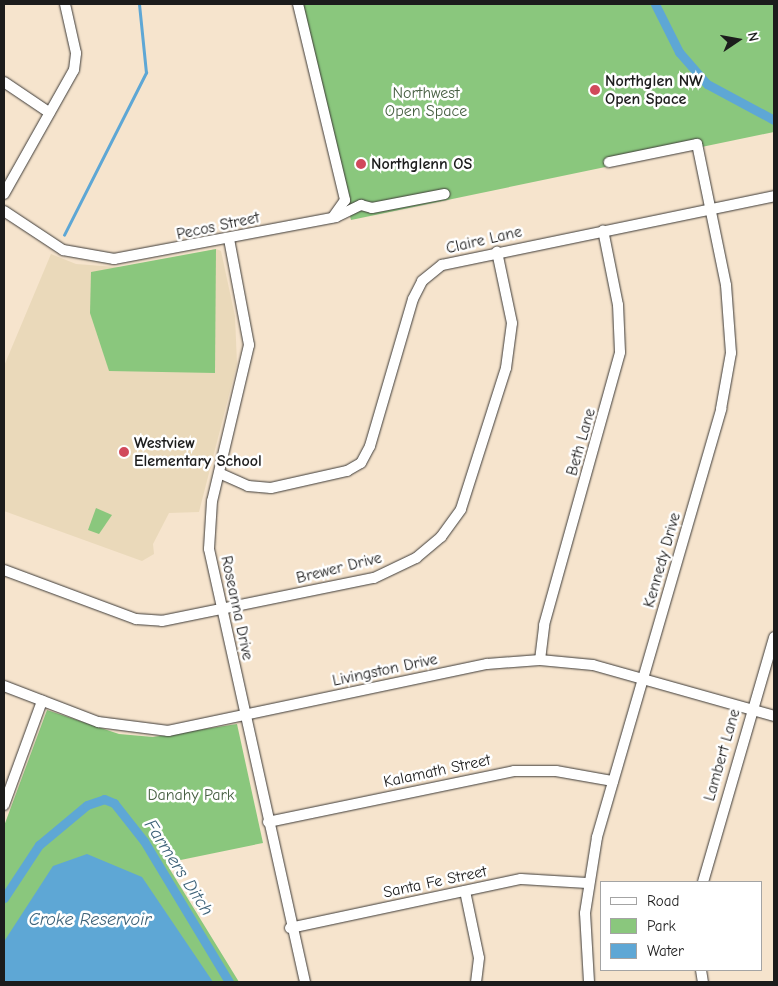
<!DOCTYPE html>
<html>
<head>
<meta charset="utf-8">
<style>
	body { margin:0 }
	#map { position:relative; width:778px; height:986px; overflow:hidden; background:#f6e4cd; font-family:"Comic Neue",sans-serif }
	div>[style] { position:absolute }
	.built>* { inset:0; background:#ead9ba }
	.green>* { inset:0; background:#8ac77d }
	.water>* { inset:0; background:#5ea7d5 }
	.stream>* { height:2.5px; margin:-1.25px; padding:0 1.25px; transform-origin:1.25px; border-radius:1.25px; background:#5ea7d5 }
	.canal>* { height:9px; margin:-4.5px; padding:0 4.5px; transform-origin:4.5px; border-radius:4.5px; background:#5ea7d5 }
	.roads { filter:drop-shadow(0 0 1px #3d3a37) drop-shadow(0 0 1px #3d3a37) }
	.street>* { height:10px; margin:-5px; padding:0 5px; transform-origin:5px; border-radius:5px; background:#fff }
	.dots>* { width:14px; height:14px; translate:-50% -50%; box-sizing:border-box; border:2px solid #fff; border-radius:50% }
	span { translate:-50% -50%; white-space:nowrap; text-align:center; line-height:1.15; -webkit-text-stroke:5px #fff; paint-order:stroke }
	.poi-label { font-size:16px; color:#1c1c1c; font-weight:700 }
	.left { translate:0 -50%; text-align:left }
	.park-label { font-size:16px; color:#486043 }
	.street-label { font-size:16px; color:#1c1c1c }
	.water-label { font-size:18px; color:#3d6278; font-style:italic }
	.frame { position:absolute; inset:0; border:5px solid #1c1c1c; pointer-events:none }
	.legend { position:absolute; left:600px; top:881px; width:162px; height:90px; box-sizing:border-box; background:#fff; border:1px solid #a4a4a4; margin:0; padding:6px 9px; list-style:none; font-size:15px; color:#1c1c1c }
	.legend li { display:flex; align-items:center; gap:10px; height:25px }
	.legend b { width:25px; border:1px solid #a4a4a4 }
	.north { position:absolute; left:713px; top:15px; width:50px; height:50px; -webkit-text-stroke:4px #fff; paint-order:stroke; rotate:78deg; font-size:14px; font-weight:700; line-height:20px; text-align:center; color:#1c1c1c }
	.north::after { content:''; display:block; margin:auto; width:18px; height:22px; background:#1c1c1c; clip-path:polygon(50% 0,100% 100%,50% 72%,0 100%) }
</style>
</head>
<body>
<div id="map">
	<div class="built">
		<div style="clip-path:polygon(216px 249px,221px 251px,235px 316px,237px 364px,199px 512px,169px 513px,153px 544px,154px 554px,142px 561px,4px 511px,4px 366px,51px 254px,76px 264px,129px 268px)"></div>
	</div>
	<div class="green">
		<div style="clip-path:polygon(298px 4px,774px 4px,774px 132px,351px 220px)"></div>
		<div style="clip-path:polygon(216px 249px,215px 373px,109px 371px,90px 313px,91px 272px)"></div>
		<div style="clip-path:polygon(96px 508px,112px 515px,99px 534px,88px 530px)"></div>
		<div style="clip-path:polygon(47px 710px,119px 734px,153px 737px,237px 724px,263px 843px,166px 863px,239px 982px,4px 982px,4px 826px)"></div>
	</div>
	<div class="water">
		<div style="clip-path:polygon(87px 854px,142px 877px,213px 982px,4px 982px,5px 940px,53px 866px)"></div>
	</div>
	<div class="stream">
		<div style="left:64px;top:235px;width:182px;rotate:-63.2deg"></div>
		<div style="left:146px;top:73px;width:69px;rotate:-95.8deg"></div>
	</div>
	<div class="canal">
		<div style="left:655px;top:4px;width:54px;rotate:63.4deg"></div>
		<div style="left:679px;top:52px;width:43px;rotate:48.8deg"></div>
		<div style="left:707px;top:84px;width:76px;rotate:28.2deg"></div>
		<div style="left:4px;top:898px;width:64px;rotate:-56.6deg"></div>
		<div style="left:39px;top:845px;width:62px;rotate:-39.8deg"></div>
		<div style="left:87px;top:805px;width:18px;rotate:-19deg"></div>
		<div style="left:104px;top:799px;width:11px;rotate:22deg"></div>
		<div style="left:114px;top:803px;width:48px;rotate:51.7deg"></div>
		<div style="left:144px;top:841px;width:165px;rotate:58.9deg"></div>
	</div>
	<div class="roads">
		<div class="street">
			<div style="left:298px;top:4px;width:202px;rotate:76.5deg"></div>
			<div style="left:345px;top:200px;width:21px;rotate:125deg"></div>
			<div style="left:4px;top:82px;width:55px;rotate:34deg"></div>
			<div style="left:4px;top:194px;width:142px;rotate:-60.6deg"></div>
			<div style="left:74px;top:70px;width:17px;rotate:-83deg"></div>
			<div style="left:76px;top:53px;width:50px;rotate:-102.7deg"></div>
			<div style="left:4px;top:211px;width:71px;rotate:33.5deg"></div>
			<div style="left:63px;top:250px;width:52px;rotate:10deg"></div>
			<div style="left:114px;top:259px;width:226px;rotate:-10.7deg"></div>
			<div style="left:336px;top:217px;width:28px;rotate:-26deg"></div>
			<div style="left:361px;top:205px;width:11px;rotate:15deg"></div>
			<div style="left:372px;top:208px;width:74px;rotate:-10.9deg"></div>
			<div style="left:229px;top:239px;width:108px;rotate:79.3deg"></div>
			<div style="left:249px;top:345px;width:160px;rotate:103.3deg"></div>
			<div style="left:212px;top:501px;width:48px;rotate:93.6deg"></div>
			<div style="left:209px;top:549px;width:444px;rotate:77.5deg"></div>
			<div style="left:219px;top:473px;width:32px;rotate:24deg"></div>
			<div style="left:248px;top:486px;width:23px;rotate:5deg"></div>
			<div style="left:271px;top:488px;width:78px;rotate:-12.6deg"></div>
			<div style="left:347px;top:471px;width:16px;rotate:-30deg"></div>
			<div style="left:361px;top:463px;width:19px;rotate:-62deg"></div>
			<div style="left:370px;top:446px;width:153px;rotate:-73.7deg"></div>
			<div style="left:413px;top:299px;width:20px;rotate:-63deg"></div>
			<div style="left:422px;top:281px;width:26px;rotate:-39deg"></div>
			<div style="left:442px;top:265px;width:339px;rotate:-11.7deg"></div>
			<div style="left:4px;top:570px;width:141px;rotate:20.4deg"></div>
			<div style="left:136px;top:619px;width:26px;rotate:4deg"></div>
			<div style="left:162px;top:621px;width:216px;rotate:-11.5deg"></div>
			<div style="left:374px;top:578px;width:47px;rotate:-25.5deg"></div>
			<div style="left:416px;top:558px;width:33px;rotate:-40deg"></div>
			<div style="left:441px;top:537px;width:34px;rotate:-54deg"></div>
			<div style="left:461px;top:509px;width:148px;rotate:-72.3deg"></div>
			<div style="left:506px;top:368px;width:45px;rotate:-82.4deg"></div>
			<div style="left:512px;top:323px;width:73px;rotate:-101.9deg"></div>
			<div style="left:540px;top:660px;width:35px;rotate:-83deg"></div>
			<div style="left:544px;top:625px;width:283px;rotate:-74.4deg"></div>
			<div style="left:620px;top:352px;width:47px;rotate:-92.4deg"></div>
			<div style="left:618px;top:305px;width:76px;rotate:-101.3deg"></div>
			<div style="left:4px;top:686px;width:101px;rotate:21deg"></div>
			<div style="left:98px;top:722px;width:71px;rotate:7.3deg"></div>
			<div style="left:168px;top:731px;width:326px;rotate:-11.9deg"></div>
			<div style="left:487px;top:664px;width:53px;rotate:-4.3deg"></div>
			<div style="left:540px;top:660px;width:53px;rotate:5.4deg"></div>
			<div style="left:593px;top:665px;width:188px;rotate:15.7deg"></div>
			<div style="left:4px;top:805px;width:111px;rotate:-69.9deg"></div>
			<div style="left:268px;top:822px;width:251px;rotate:-11.7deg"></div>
			<div style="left:514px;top:771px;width:42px"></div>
			<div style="left:556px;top:771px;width:58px;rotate:10deg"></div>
			<div style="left:703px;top:882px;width:255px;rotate:-73.8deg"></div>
			<div style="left:465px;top:891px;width:68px;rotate:78.2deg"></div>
			<div style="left:479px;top:958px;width:24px;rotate:97deg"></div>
			<div style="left:290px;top:928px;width:236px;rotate:-12deg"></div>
			<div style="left:521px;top:879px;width:66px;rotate:3.5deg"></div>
			<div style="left:701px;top:970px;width:12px;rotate:81deg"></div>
			<div style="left:589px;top:982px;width:69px;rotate:-93.3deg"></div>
			<div style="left:585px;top:913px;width:77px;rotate:-81deg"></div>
			<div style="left:597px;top:837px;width:446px;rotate:-73.8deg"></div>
			<div style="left:721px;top:409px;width:57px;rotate:-79.9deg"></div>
			<div style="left:731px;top:353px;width:68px;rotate:-94.2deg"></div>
			<div style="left:726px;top:285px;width:144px;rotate:-101.6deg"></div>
			<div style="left:697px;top:144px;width:90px;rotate:168.4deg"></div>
		</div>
	</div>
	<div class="dots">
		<div style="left:595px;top:90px;background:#d1495b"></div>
		<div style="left:361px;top:164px;background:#d1495b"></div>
		<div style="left:124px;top:452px;background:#d1495b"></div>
	</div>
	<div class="poi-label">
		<span class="left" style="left:605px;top:90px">Northglen NW<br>Open Space</span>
		<span class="left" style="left:371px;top:164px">Northglenn OS</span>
		<span class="left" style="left:134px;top:452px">Westview<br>Elementary School</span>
	</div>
	<div class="park-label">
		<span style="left:426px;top:102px">Northwest<br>Open Space</span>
		<span style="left:191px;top:795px">Danahy Park</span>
	</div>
	<div class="street-label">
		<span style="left:218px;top:226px;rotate:-12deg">Pecos Street</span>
		<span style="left:484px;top:240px;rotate:-13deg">Claire Lane</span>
		<span style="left:581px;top:442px;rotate:-74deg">Beth Lane</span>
		<span style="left:662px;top:560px;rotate:-74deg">Kennedy Drive</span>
		<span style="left:339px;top:568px;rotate:-14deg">Brewer Drive</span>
		<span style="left:237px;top:608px;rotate:78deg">Roseanna Drive</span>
		<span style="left:385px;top:670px;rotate:-12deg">Livingston Drive</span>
		<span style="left:722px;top:755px;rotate:-74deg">Lambert Lane</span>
		<span style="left:437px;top:771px;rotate:-12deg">Kalamath Street</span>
		<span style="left:435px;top:882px;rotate:-12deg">Santa Fe Street</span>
	</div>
	<div class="water-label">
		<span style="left:178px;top:868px;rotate:57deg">Farmers Ditch</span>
		<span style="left:90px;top:920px">Croke Reservoir</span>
	</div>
	<div class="frame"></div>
	<ul class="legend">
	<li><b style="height:6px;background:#fff"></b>Road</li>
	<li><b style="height:14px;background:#8ac77d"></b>Park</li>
	<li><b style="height:14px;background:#5ea7d5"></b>Water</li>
	</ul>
	<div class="north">N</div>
</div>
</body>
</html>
